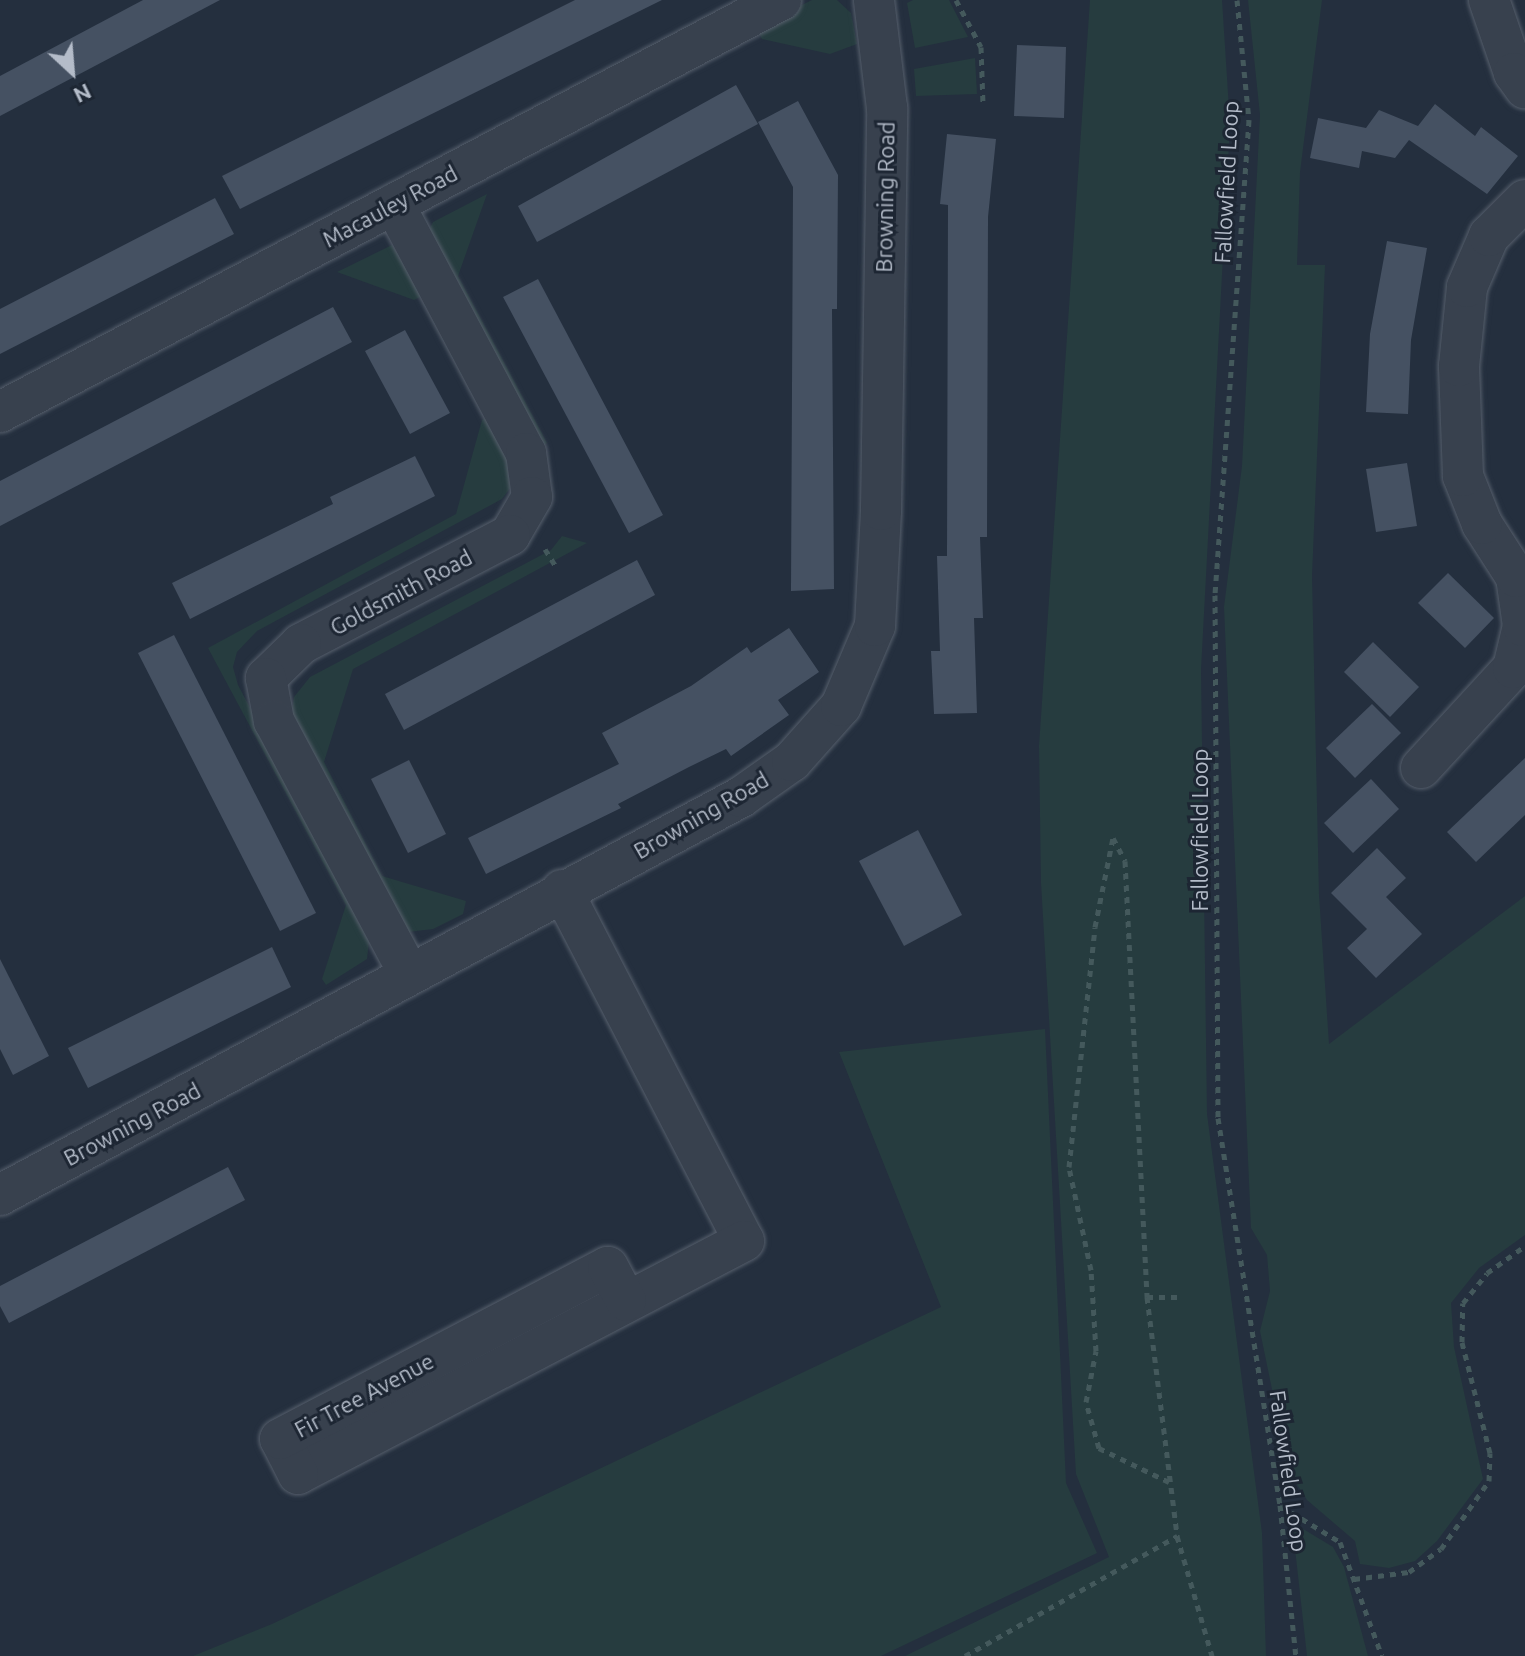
<!DOCTYPE html>
<html>
<head>
<meta charset="utf-8">
<style>
	body { margin:0 }
	#map { position:relative; width:1525px; height:1656px; overflow:hidden; background:#242f3e; font-family:Ubuntu,sans-serif }
	div>[style] { position:absolute }
	.green>* { inset:0; background:#263c3f }
	.building>* { inset:0; background:#455162 }
	.path>* { height:5px; margin-top:-2.5px; transform-origin:0; background:repeating-linear-gradient(90deg,#44595c 0 6px,transparent 0 12px) }
	.roads { filter:drop-shadow(0 0 2px #565f6c) drop-shadow(0 0 2px #565f6c) }
	.minor>* { height:40px; margin:-20px; padding:0 20px; transform-origin:20px; border-radius:20px; background:#38414e }
	span { translate:-50% -50%; white-space:nowrap; text-align:center; line-height:1.15; -webkit-text-stroke:6px #1d2633; paint-order:stroke }
	.street-label { font-size:22px; color:#b4bcc9 }
	.north { position:absolute; left:32px; top:32px; width:80px; height:80px; -webkit-text-stroke:6px #1d2633; paint-order:stroke; rotate:154deg; font-size:22px; font-weight:700; line-height:32px; text-align:center; color:#b4bcc9 }
	.north::after { content:''; display:block; margin:auto; width:28px; height:36px; background:#b4bcc9; clip-path:polygon(50% 0,100% 100%,50% 72%,0 100%) }
</style>
</head>
<body>
<div id="map">
	<div class="green">
		<div style="clip-path:polygon(812px 0,837px 0,851px 13px,857px 44px,830px 54px,762px 39px,756px 28px)"></div>
		<div style="clip-path:polygon(913px 0,949px 0,968px 37px,915px 48px,907px 3px)"></div>
		<div style="clip-path:polygon(1090px 0,1222px 0,1230px 124px,1201px 670px,1207px 1114px,1262px 1533px,1266px 1656px,905px 1656px,1109px 1557px,1076px 1474px,1041px 883px,1039px 746px)"></div>
		<div style="clip-path:polygon(1248px 0,1322px 0,1300px 172px,1297px 265px,1325px 265px,1312px 576px,1319px 895px,1329px 1044px,1525px 896px,1525px 1235px,1479px 1268px,1451px 1303px,1454px 1347px,1483px 1479px,1437px 1541px,1415px 1561px,1389px 1568px,1360px 1564px,1355px 1541px,1307px 1500px,1289px 1472px,1260px 1331px,1270px 1291px,1267px 1255px,1251px 1228px,1224px 607px,1242px 466px,1260px 115px)"></div>
		<div style="clip-path:polygon(975px 58px,977px 94px,916px 96px,914px 69px)"></div>
		<div style="clip-path:polygon(487px 194px,458px 276px,547px 443px,538px 448px,428px 232px,433px 222px)"></div>
		<div style="clip-path:polygon(392px 245px,424px 295px,414px 300px,337px 272px)"></div>
		<div style="clip-path:polygon(491px 417px,510px 454px,511px 487px,502px 499px,257px 631px,237px 652px,233px 667px,238px 685px,370px 932px,367px 959px,326px 985px,322px 979px,346px 905px,208px 648px,456px 514px,482px 420px)"></div>
		<div style="clip-path:polygon(562px 536px,587px 543px,353px 669px,324px 762px,382px 876px,466px 901px,463px 914px,433px 929px,408px 932px,291px 717px,294px 697px,310px 677px,551px 550px)"></div>
		<div style="clip-path:polygon(1045px 1029px,1066px 1483px,1097px 1553px,881px 1656px,193px 1656px,272px 1624px,941px 1307px,839px 1052px)"></div>
		<div style="clip-path:polygon(1300px 1527px,1333px 1547px,1344px 1567px,1368px 1656px,1307px 1656px,1293px 1531px)"></div>
	</div>
	<div class="building">
		<div style="clip-path:polygon(143px 0,220px 0,0 116px,0 76px)"></div>
		<div style="clip-path:polygon(575px 0,662px 0,240px 209px,222px 176px)"></div>
		<div style="clip-path:polygon(1017px 45px,1066px 47px,1064px 118px,1014px 116px)"></div>
		<div style="clip-path:polygon(736px 85px,758px 124px,537px 242px,518px 206px)"></div>
		<div style="clip-path:polygon(798px 101px,838px 175px,837px 309px,832px 309px,834px 589px,791px 591px,793px 187px,758px 122px)"></div>
		<div style="clip-path:polygon(1435px 104px,1475px 136px,1481px 127px,1518px 156px,1487px 194px,1409px 140px,1395px 158px,1362px 151px,1359px 168px,1310px 158px,1318px 118px,1366px 128px,1379px 110px,1418px 126px)"></div>
		<div style="clip-path:polygon(947px 134px,996px 139px,988px 217px,987px 537px,980px 537px,983px 618px,974px 618px,977px 713px,934px 714px,931px 651px,940px 651px,937px 556px,947px 556px,948px 205px,940px 204px)"></div>
		<div style="clip-path:polygon(215px 198px,234px 234px,0 354px,0 309px)"></div>
		<div style="clip-path:polygon(1387px 241px,1427px 248px,1411px 340px,1408px 414px,1366px 412px,1370px 334px)"></div>
		<div style="clip-path:polygon(538px 279px,663px 515px,629px 533px,503px 297px)"></div>
		<div style="clip-path:polygon(333px 307px,352px 342px,0 526px,0 481px)"></div>
		<div style="clip-path:polygon(405px 330px,450px 413px,410px 434px,365px 351px)"></div>
		<div style="clip-path:polygon(415px 456px,435px 496px,190px 619px,172px 583px,333px 504px,330px 497px)"></div>
		<div style="clip-path:polygon(1407px 463px,1417px 526px,1376px 532px,1366px 469px)"></div>
		<div style="clip-path:polygon(637px 560px,655px 595px,404px 730px,385px 694px)"></div>
		<div style="clip-path:polygon(1448px 573px,1494px 618px,1465px 648px,1418px 603px)"></div>
		<div style="clip-path:polygon(789px 628px,819px 672px,778px 700px,789px 715px,731px 756px,726px 749px,689px 767px,618px 804px,621px 808px,486px 874px,468px 838px,619px 764px,602px 733px,691px 686px,747px 647px,751px 653px)"></div>
		<div style="clip-path:polygon(174px 635px,316px 913px,280px 931px,138px 653px)"></div>
		<div style="clip-path:polygon(1373px 642px,1419px 687px,1390px 717px,1344px 672px)"></div>
		<div style="clip-path:polygon(1372px 704px,1401px 733px,1355px 778px,1326px 748px)"></div>
		<div style="clip-path:polygon(1525px 758px,1525px 815px,1476px 862px,1447px 832px)"></div>
		<div style="clip-path:polygon(409px 760px,446px 834px,408px 853px,371px 779px)"></div>
		<div style="clip-path:polygon(1371px 779px,1399px 809px,1353px 853px,1324px 823px)"></div>
		<div style="clip-path:polygon(918px 830px,962px 915px,904px 946px,859px 861px)"></div>
		<div style="clip-path:polygon(1377px 848px,1406px 878px,1386px 897px,1422px 934px,1376px 978px,1347px 948px,1367px 929px,1331px 893px)"></div>
		<div style="clip-path:polygon(272px 947px,291px 987px,88px 1088px,68px 1048px)"></div>
		<div style="clip-path:polygon(0 959px,49px 1056px,13px 1075px,0 1049px)"></div>
		<div style="clip-path:polygon(228px 1167px,245px 1200px,9px 1323px,0 1306px,0 1286px)"></div>
	</div>
	<div class="path">
		<div style="left:956px;top:0;width:53px;rotate:62deg"></div>
		<div style="left:981px;top:47px;width:58px;rotate:88deg"></div>
		<div style="left:1237px;top:0;width:121px;rotate:84.3deg"></div>
		<div style="left:1249px;top:120px;width:476px;rotate:94.1deg"></div>
		<div style="left:1215px;top:595px;width:523px;rotate:89.67deg"></div>
		<div style="left:1218px;top:1118px;width:392px;rotate:80.9deg"></div>
		<div style="left:1280px;top:1505px;width:152px;rotate:84deg"></div>
		<div style="left:545px;top:549px;width:19px;rotate:58deg"></div>
		<div style="left:1147px;top:1297px;width:30px"></div>
		<div style="left:1169px;top:1482px;width:78px;rotate:-154.1deg"></div>
		<div style="left:1099px;top:1448px;width:48px;rotate:-105.8deg"></div>
		<div style="left:1086px;top:1402px;width:52px;rotate:-78.9deg"></div>
		<div style="left:1096px;top:1351px;width:81px;rotate:-93.5deg"></div>
		<div style="left:1091px;top:1270px;width:105px;rotate:-102.1deg"></div>
		<div style="left:1069px;top:1167px;width:241px;rotate:-83.8deg"></div>
		<div style="left:1095px;top:927px;width:91px;rotate:-78.6deg"></div>
		<div style="left:1113px;top:838px;width:26px;rotate:62deg"></div>
		<div style="left:1125px;top:861px;width:437px;rotate:87.1deg"></div>
		<div style="left:1147px;top:1297px;width:241px;rotate:82.8deg"></div>
		<div style="left:1281px;top:1506px;width:69px;rotate:31.4deg"></div>
		<div style="left:1340px;top:1542px;width:121px;rotate:69.8deg"></div>
		<div style="left:1354px;top:1579px;width:55px;rotate:-7.3deg"></div>
		<div style="left:1409px;top:1572px;width:39px;rotate:-36deg"></div>
		<div style="left:1441px;top:1549px;width:83px;rotate:-54.8deg"></div>
		<div style="left:1489px;top:1481px;width:28px;rotate:-88deg"></div>
		<div style="left:1490px;top:1453px;width:114px;rotate:-104.2deg"></div>
		<div style="left:1462px;top:1342px;width:39px;rotate:-89deg"></div>
		<div style="left:1463px;top:1303px;width:38px;rotate:-51deg"></div>
		<div style="left:1487px;top:1273px;width:47px;rotate:-35.4deg"></div>
		<div style="left:965px;top:1656px;width:244px;rotate:-29.5deg"></div>
		<div style="left:1177px;top:1536px;width:125px;rotate:73.7deg"></div>
	</div>
	<div class="roads">
		<div class="minor">
			<div style="left:1489px;top:0;width:77px;rotate:71.1deg"></div>
			<div style="left:1514px;top:73px;width:19px;rotate:54deg"></div>
			<div style="left:394px;top:204px;width:282px;rotate:62.1deg"></div>
			<div style="left:526px;top:453px;width:44px;rotate:82.2deg"></div>
			<div style="left:532px;top:497px;width:44px;rotate:120.1deg"></div>
			<div style="left:510px;top:535px;width:236px;rotate:152.5deg"></div>
			<div style="left:301px;top:644px;width:49px;rotate:135.8deg"></div>
			<div style="left:266px;top:678px;width:44px;rotate:79.5deg"></div>
			<div style="left:274px;top:721px;width:287px;rotate:61.9deg"></div>
			<div style="left:0;top:412px;width:883px;rotate:-27.81deg"></div>
			<div style="left:1421px;top:768px;width:136px;rotate:-47.4deg"></div>
			<div style="left:1513px;top:668px;width:43px;rotate:-76.6deg"></div>
			<div style="left:1523px;top:626px;width:49px;rotate:-98.1deg"></div>
			<div style="left:1516px;top:577px;width:63px;rotate:-122.7deg"></div>
			<div style="left:1482px;top:524px;width:52px;rotate:-111.6deg"></div>
			<div style="left:1463px;top:476px;width:110px;rotate:-92.1deg"></div>
			<div style="left:1459px;top:366px;width:79px;rotate:-84.2deg"></div>
			<div style="left:1467px;top:287px;width:56px;rotate:-66.7deg"></div>
			<div style="left:1489px;top:236px;width:51px;rotate:-45deg"></div>
			<div style="left:562px;top:890px;width:395px;rotate:62.6deg"></div>
			<div style="left:744px;top:1241px;width:503px;rotate:152.42deg"></div>
			<div style="left:298px;top:1474px;width:39px;rotate:-117deg"></div>
			<div style="left:280px;top:1439px;width:370px;rotate:-27.7deg"></div>
			<div style="left:608px;top:1267px;width:38px;rotate:62deg"></div>
			<div style="left:0;top:1195px;width:841px;rotate:-28.24deg"></div>
			<div style="left:741px;top:797px;width:62px;rotate:-35.2deg"></div>
			<div style="left:792px;top:761px;width:74px;rotate:-48.3deg"></div>
			<div style="left:841px;top:706px;width:87px;rotate:-67deg"></div>
			<div style="left:875px;top:626px;width:116px;rotate:-87deg"></div>
			<div style="left:881px;top:510px;width:402px;rotate:-89.1deg"></div>
			<div style="left:887px;top:108px;width:109px;rotate:-96.9deg"></div>
		</div>
	</div>
	<div class="street-label">
		<span style="left:1226px;top:182px;rotate:-87deg">Fallowfield Loop</span>
		<span style="left:885px;top:197px;rotate:-89deg">Browning Road</span>
		<span style="left:390px;top:206px;rotate:-28deg">Macauley Road</span>
		<span style="left:401px;top:592px;rotate:-28deg">Goldsmith Road</span>
		<span style="left:701px;top:815px;rotate:-30deg">Browning Road</span>
		<span style="left:1200px;top:830px;rotate:-90deg">Fallowfield Loop</span>
		<span style="left:132px;top:1124px;rotate:-28deg">Browning Road</span>
		<span style="left:364px;top:1395px;rotate:-28deg">Fir Tree Avenue</span>
		<span style="left:1289px;top:1471px;rotate:82deg">Fallowfield Loop</span>
	</div>
	<div class="north">N</div>
</div>
</body>
</html>
